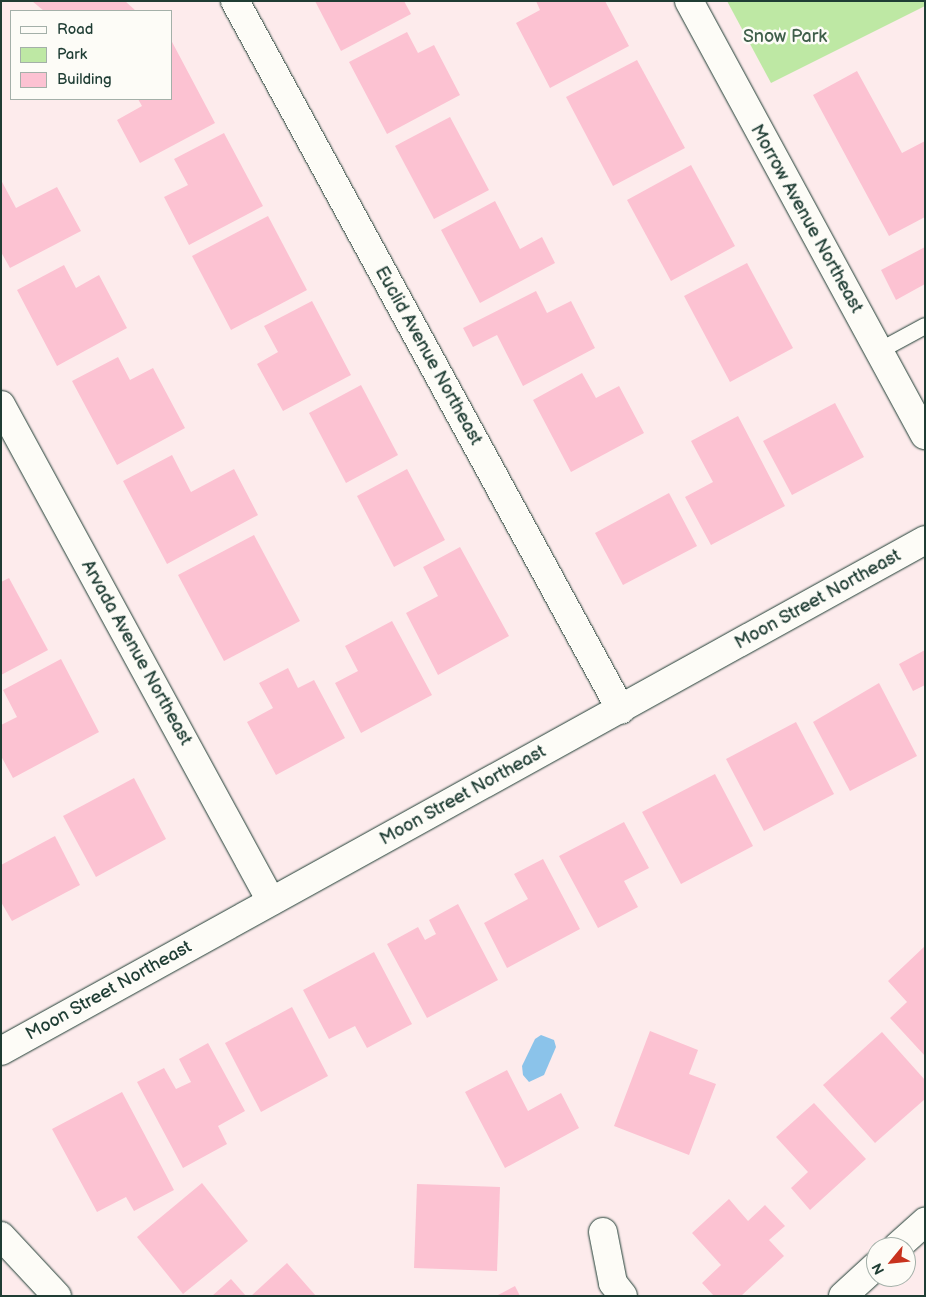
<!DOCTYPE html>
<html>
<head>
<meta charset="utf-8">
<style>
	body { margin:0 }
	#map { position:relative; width:926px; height:1297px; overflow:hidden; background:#fdebec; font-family:"Balsamiq Sans",sans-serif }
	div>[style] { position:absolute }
	.green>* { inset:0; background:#bee8a4 }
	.water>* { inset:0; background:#8bc3ea }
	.building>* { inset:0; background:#fcc2d2 }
	.roads { filter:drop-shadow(0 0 1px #1f3d34) drop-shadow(0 0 1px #1f3d34) }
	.lane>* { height:16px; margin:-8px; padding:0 8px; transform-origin:8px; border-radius:8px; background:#fdfcf7 }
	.street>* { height:28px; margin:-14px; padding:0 14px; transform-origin:14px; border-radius:14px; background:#fdfcf7 }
	.secondary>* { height:28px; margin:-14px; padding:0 14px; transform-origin:14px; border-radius:14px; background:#fdfcf7 }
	span { translate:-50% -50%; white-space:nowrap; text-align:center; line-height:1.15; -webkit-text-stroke:5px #fdfcf7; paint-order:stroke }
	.park-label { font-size:18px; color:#3f5f4a }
	.street-label { font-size:18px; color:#1f3d34 }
	.frame { position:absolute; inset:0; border:2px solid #1f3d34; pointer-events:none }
	.legend { position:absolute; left:10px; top:10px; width:162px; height:90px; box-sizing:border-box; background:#fdfcf7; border:1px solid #a4b0a9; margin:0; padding:6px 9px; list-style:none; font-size:15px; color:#1f3d34 }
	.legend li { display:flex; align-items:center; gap:10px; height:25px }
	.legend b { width:25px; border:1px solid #a4b0a9 }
	.north { position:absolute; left:866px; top:1237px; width:50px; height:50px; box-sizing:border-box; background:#fdfcf7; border:1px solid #a4b0a9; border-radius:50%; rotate:242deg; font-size:14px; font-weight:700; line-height:20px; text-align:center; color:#1f3d34 }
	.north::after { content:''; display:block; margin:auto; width:18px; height:22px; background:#c8321e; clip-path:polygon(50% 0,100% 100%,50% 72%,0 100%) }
</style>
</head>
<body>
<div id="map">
	<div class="green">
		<div style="clip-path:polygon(727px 1px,925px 1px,925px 6px,771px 83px)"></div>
	</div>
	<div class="water">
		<div style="clip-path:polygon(541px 1035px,554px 1040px,556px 1047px,544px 1075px,529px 1082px,523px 1075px,522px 1066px,535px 1039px)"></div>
	</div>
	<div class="building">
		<div style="clip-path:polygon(32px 1px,125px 1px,136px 11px,44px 11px)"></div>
		<div style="clip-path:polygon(315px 1px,404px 1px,411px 14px,341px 51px)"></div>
		<div style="clip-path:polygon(536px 1px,605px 1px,629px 46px,550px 88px,516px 23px,540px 10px)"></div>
		<div style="clip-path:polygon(407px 32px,418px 53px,434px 45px,460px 95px,387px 134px,349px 62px)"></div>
		<div style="clip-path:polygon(171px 40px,215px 123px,140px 163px,117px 120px,142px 106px,138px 99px,171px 99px)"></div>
		<div style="clip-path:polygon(637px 60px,685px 148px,613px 186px,566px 97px)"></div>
		<div style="clip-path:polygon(857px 71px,902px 153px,925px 141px,925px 217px,889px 236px,813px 95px)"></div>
		<div style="clip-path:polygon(450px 117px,489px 190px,434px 219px,395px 146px)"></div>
		<div style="clip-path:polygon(224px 133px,263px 206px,189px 245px,164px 197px,188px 185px,174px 159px)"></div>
		<div style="clip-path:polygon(691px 165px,735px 246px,671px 281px,627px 200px)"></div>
		<div style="clip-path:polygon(1px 180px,16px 208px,57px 187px,81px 231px,10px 268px,1px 252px)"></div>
		<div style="clip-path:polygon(495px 201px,520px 249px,542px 237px,555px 263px,480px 303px,441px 230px)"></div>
		<div style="clip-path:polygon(268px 216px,307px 290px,231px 330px,192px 256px)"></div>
		<div style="clip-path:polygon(925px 247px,925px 284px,896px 300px,881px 270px)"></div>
		<div style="clip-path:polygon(747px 263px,793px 348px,730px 382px,684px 296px)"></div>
		<div style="clip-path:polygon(64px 265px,76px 288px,99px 275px,127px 328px,57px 366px,17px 290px)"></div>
		<div style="clip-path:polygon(536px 291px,547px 313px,571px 301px,595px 348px,523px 386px,497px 335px,473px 347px,463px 328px)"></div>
		<div style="clip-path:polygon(312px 301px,351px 375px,283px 411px,257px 364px,278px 352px,264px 326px)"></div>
		<div style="clip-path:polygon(118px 357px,130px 380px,153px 368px,185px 428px,117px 465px,72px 381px)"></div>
		<div style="clip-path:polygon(582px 373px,596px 398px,619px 386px,644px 433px,571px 472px,533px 400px)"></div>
		<div style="clip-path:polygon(361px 385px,398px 455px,346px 483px,309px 413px)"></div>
		<div style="clip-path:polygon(835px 403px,864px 457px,792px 495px,763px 441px)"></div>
		<div style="clip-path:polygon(738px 416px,785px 506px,711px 545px,685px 497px,713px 482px,691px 441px)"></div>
		<div style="clip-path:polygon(172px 455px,191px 492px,234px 469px,258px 515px,167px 564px,123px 481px)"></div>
		<div style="clip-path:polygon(407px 469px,445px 540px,394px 567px,357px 496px)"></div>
		<div style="clip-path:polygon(669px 493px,697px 546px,623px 585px,595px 533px)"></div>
		<div style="clip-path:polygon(254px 535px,300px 621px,224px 661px,178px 575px)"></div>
		<div style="clip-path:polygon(460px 547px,509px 636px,438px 675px,406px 613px,438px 596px,423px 567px)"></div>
		<div style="clip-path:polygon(9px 578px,48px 650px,1px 675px,1px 582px)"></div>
		<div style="clip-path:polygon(392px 621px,432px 695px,361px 733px,335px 683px,358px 671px,345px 646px)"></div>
		<div style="clip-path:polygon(925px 650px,925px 685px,913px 691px,899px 664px)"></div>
		<div style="clip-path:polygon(61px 659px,99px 732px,13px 778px,1px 756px,1px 725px,17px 717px,3px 690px)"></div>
		<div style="clip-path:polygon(288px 668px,298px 688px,314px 680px,345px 738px,276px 775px,247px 722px,273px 708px,259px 683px)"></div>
		<div style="clip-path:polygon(879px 683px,917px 756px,850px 791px,813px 722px)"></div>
		<div style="clip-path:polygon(796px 722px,834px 794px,764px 831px,726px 759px)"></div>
		<div style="clip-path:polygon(715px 774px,753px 846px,681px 884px,642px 812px)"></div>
		<div style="clip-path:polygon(134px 778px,166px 839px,96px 877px,63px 816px)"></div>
		<div style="clip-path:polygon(624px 822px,649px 868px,624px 881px,638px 907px,598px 928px,559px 856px)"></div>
		<div style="clip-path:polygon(55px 836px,80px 885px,12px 921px,1px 902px,1px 865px)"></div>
		<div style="clip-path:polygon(543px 859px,580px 929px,507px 968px,484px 923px,528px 899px,514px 874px)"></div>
		<div style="clip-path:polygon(458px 904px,498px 980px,427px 1018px,387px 944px,418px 927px,425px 940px,436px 934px,429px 920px)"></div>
		<div style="clip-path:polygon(925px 946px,925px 1056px,890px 1018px,907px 1002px,888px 981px)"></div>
		<div style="clip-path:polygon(374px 952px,412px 1024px,367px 1048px,355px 1026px,329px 1039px,303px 990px)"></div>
		<div style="clip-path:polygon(292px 1007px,328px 1076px,261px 1112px,225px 1043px)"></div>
		<div style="clip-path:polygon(650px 1031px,698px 1050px,689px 1074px,716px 1084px,689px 1155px,614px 1126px)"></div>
		<div style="clip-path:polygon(882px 1032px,925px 1080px,925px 1099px,875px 1143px,823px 1085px)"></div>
		<div style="clip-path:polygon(208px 1043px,245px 1111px,218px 1126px,227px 1144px,183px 1168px,137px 1082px,164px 1068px,176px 1089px,191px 1082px,179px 1059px)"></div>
		<div style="clip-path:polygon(507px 1070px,528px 1111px,561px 1093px,579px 1128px,505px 1168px,465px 1092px)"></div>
		<div style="clip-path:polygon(122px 1092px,174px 1190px,134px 1211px,126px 1197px,97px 1212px,52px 1129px)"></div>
		<div style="clip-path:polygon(814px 1103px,866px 1159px,810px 1210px,791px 1188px,808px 1172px,776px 1137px)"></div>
		<div style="clip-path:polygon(202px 1183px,248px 1241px,183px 1294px,137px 1237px)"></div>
		<div style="clip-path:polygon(417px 1184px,500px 1187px,497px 1271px,414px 1268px)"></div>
		<div style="clip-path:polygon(729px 1199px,748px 1221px,765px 1205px,785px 1226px,769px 1240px,784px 1256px,741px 1296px,714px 1296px,702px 1283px,721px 1265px,692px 1233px)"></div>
		<div style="clip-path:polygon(287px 1263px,316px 1296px,251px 1296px)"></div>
		<div style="clip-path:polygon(231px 1279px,246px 1296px,212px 1296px)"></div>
		<div style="clip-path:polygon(515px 1286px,520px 1296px,496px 1296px)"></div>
	</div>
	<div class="roads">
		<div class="lane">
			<div style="left:879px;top:351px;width:52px;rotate:-28.5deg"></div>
		</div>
		<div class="street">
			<div style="left:235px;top:1px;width:807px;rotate:61.43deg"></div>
			<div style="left:689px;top:1px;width:494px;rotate:61.5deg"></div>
			<div style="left:1px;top:405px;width:565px;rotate:61.44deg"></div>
			<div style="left:603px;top:1232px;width:52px;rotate:78.9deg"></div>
			<div style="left:613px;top:1283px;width:16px;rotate:52deg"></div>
			<div style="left:897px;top:1247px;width:38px;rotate:-42deg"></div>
			<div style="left:843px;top:1296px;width:45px;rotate:-42.3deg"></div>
		</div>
		<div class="secondary">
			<div style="left:1px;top:1051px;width:1056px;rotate:-28.94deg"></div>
			<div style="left:1px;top:1236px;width:82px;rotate:47deg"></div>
		</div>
	</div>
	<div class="park-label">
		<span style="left:785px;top:37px">Snow Park</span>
	</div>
	<div class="street-label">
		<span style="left:806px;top:219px;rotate:61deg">Morrow Avenue Northeast</span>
		<span style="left:428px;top:356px;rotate:61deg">Euclid Avenue Northeast</span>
		<span style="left:818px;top:600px;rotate:-29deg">Moon Street Northeast</span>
		<span style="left:136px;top:653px;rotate:61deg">Arvada Avenue Northeast</span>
		<span style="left:463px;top:796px;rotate:-29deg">Moon Street Northeast</span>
		<span style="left:109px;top:991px;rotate:-29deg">Moon Street Northeast</span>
	</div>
	<div class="frame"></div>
	<ul class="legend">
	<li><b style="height:6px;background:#fdfcf7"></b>Road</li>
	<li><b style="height:14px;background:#bee8a4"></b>Park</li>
	<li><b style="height:14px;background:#fcc2d2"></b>Building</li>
	</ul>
	<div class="north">N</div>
</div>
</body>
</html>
